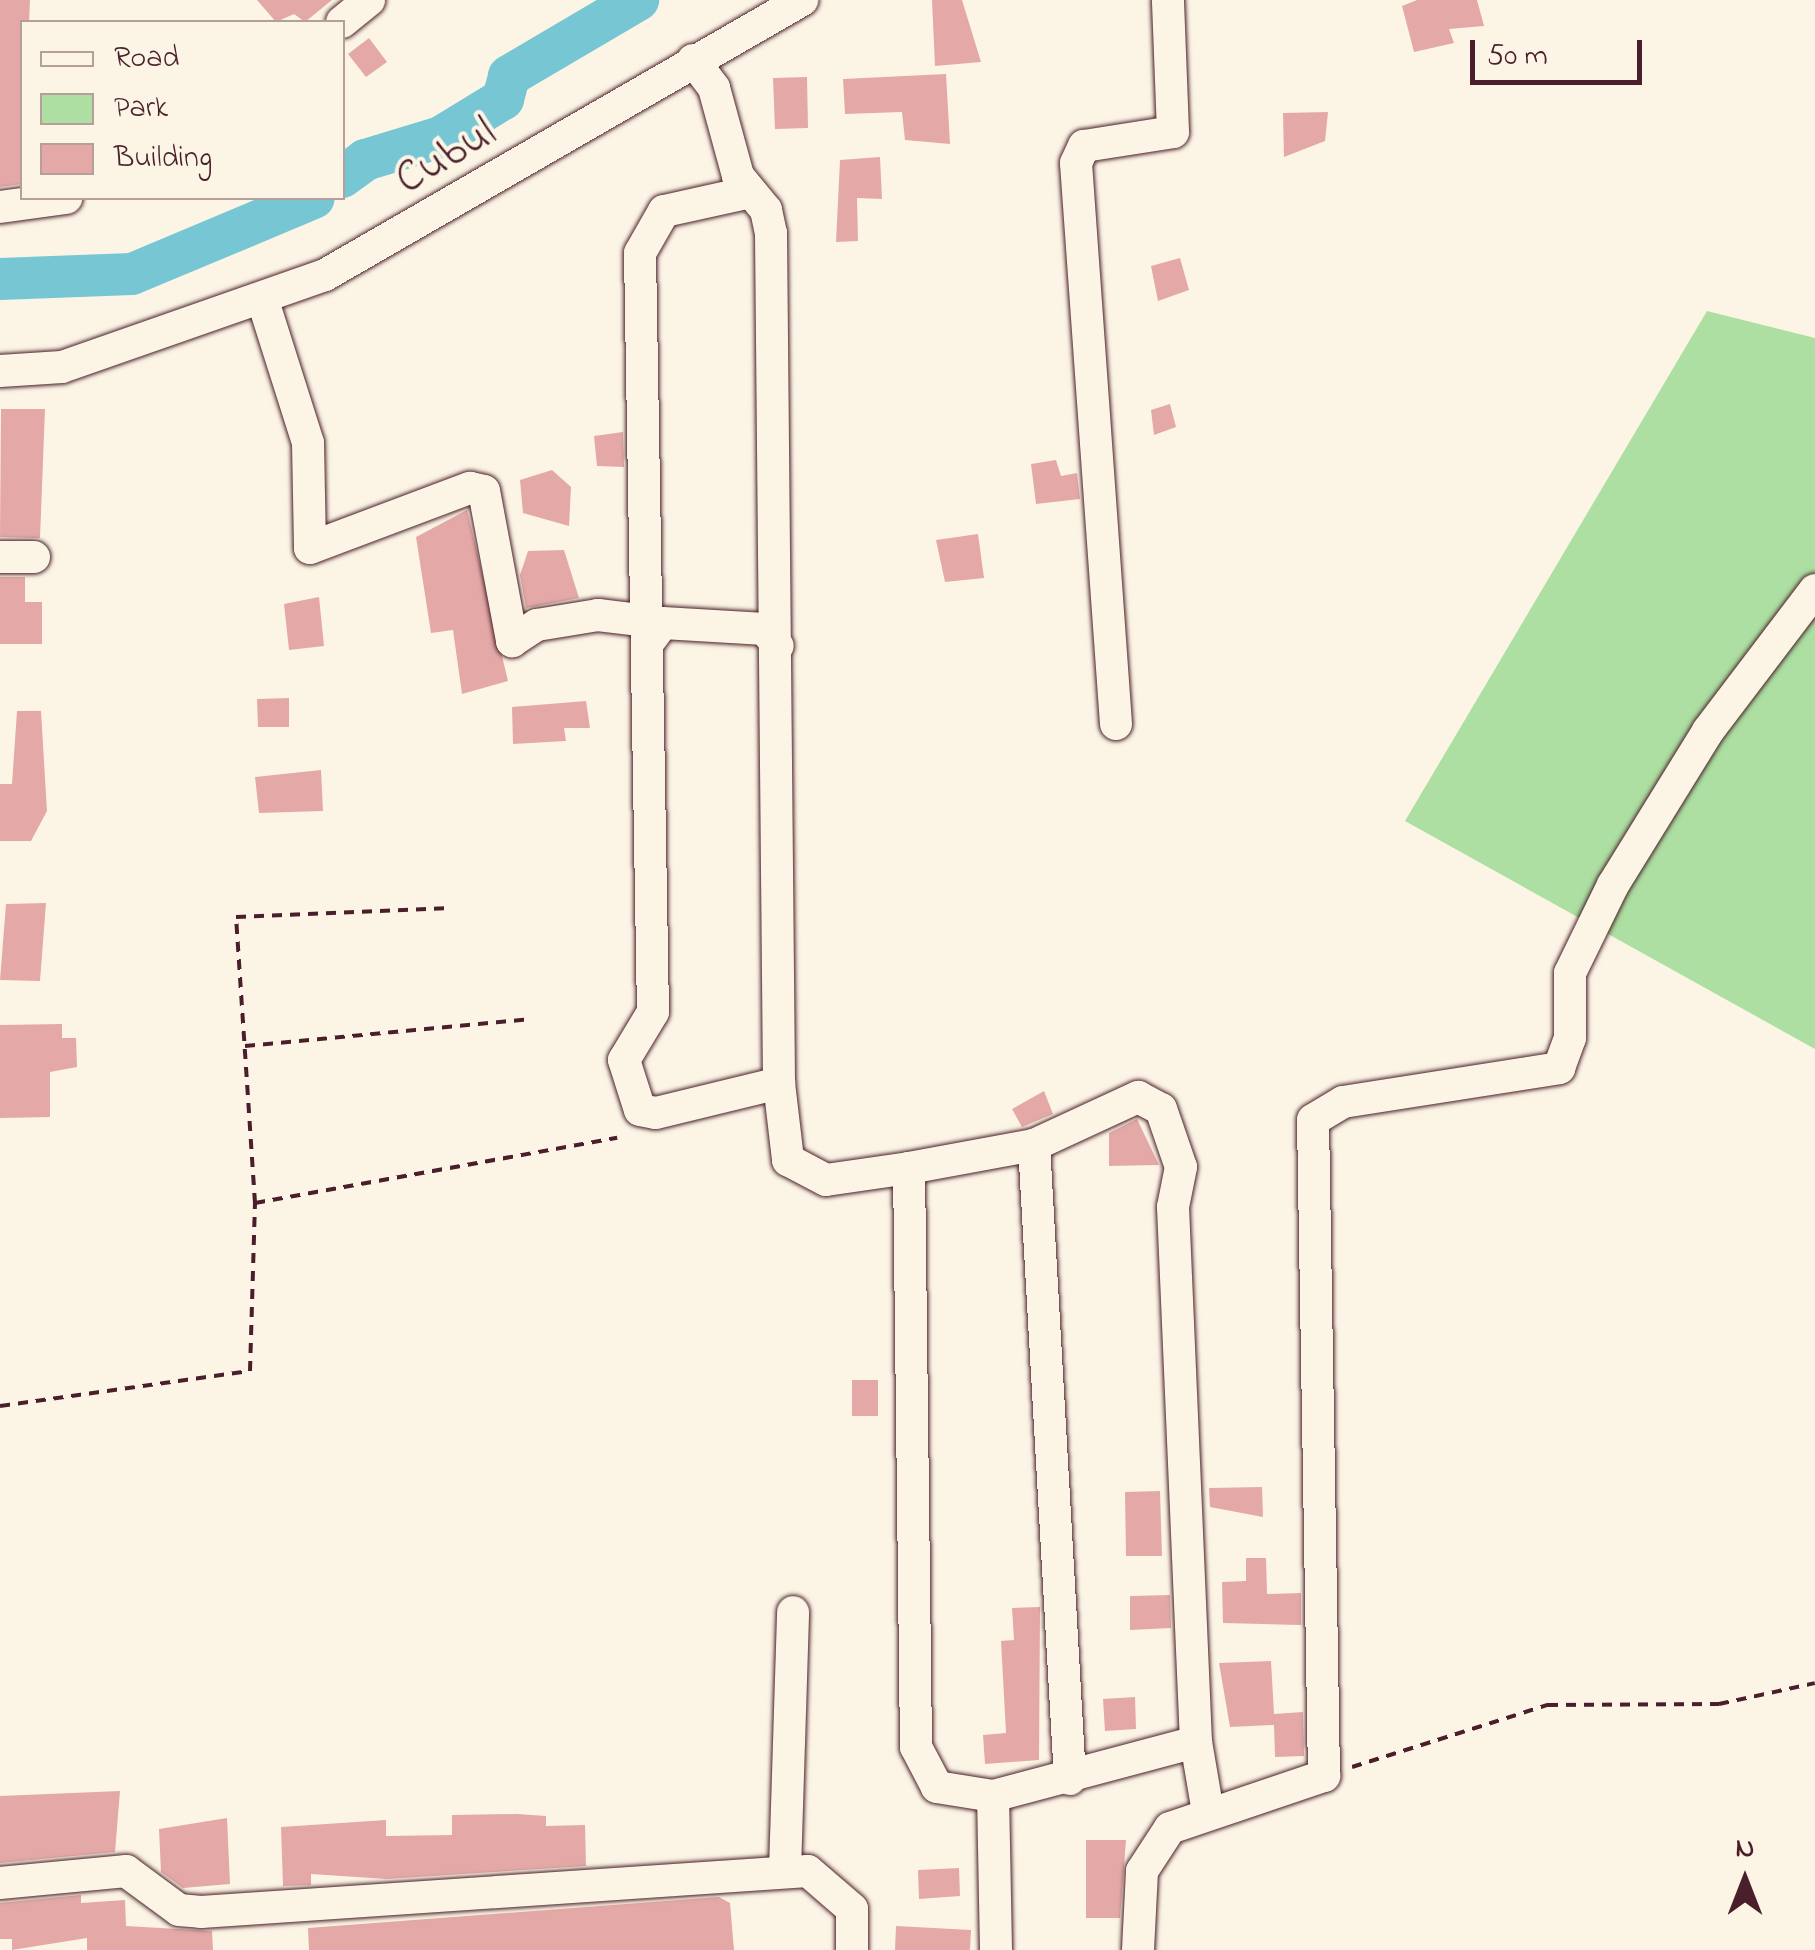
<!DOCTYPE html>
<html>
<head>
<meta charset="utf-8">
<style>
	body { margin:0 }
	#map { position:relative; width:1815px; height:1950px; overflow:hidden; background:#fcf5e5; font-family:"Indie Flower",sans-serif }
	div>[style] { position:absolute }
	.green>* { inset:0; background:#acdfa1 }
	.river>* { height:42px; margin:-21px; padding:0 21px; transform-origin:21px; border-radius:21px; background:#77c6d4 }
	.building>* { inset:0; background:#e4a9a7 }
	.path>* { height:4px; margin-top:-2px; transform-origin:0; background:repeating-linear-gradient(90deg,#4a1f2b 0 10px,transparent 0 18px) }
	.roads { filter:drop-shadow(0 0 2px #4a1f2b) drop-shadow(0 0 2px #4a1f2b) }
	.minor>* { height:32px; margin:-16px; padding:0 16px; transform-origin:16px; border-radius:16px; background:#fcf5e5 }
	span { translate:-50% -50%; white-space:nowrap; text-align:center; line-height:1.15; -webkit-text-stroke:8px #fcf5e5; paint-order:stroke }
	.street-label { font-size:45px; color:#4a1f2b }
	.legend { position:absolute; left:20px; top:20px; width:325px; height:180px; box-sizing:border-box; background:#fcf5e5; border:2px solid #b59f9b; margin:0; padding:12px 18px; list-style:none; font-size:30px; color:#4a1f2b }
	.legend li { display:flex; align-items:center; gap:20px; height:50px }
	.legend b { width:50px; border:2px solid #b59f9b }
	.north { position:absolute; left:1695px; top:1830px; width:100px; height:100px; -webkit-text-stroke:8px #fcf5e5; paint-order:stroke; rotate:0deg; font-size:28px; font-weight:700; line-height:40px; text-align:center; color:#4a1f2b }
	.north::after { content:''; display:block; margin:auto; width:35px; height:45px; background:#4a1f2b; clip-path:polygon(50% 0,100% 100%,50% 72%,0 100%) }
	.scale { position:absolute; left:1470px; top:40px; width:172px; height:45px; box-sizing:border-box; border:5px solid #4a1f2b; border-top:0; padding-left:12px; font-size:30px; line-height:35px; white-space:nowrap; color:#4a1f2b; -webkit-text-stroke:8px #fcf5e5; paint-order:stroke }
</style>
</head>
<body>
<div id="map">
	<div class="green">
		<div style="clip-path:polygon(1707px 311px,1815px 338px,1815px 1049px,1405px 821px)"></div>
	</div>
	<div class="river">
		<div style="left:342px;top:177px;width:29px;rotate:-36deg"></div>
		<div style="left:365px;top:160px;width:79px;rotate:-16.8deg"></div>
		<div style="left:441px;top:137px;width:73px;rotate:-31.5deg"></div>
		<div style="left:503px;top:99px;width:24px;rotate:-75deg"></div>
		<div style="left:509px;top:76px;width:150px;rotate:-30.5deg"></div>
		<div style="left:0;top:279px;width:132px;rotate:-2.2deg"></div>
		<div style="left:132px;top:274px;width:197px;rotate:-22.7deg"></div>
	</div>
	<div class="building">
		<div style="clip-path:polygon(0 0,30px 0,22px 184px,0 187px)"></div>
		<div style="clip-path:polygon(257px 0,332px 0,305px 22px,294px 14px,276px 22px)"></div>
		<div style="clip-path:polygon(932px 0,962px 0,981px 62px,935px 66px)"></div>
		<div style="clip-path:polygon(1417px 0,1477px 0,1484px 26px,1449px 29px,1454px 43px,1414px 52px,1402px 6px)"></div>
		<div style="clip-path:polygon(369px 38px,387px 62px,366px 77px,348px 54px)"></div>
		<div style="clip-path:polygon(946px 74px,950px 144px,905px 140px,902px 112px,845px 114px,843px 79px)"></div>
		<div style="clip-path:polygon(807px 77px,808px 128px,775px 129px,773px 78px)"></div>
		<div style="clip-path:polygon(1328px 112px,1325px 141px,1284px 157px,1283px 113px)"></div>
		<div style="clip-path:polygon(880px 157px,882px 199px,857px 198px,858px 241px,836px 242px,840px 160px)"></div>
		<div style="clip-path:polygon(1180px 258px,1189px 290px,1158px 301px,1151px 266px)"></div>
		<div style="clip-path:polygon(1170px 404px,1176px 427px,1154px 435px,1151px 410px)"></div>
		<div style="clip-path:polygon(1px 409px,45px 409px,40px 538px,0 537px)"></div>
		<div style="clip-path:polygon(623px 432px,624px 467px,597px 466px,594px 436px)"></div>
		<div style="clip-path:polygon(1056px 460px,1061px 476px,1077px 473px,1080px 499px,1036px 504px,1031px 464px)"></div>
		<div style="clip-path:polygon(552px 470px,571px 487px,569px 526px,523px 513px,520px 480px)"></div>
		<div style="clip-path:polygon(467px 510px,508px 681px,462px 694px,453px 630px,431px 633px,416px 537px)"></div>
		<div style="clip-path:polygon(978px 534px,984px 578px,945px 582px,936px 540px)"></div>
		<div style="clip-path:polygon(564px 550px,579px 598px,526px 608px,520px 575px,528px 551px)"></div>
		<div style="clip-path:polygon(0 577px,25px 577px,25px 602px,42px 602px,42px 644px,0 644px)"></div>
		<div style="clip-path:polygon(319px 597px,324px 646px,289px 650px,284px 604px)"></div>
		<div style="clip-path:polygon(289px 698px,289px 727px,258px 727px,257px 699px)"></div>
		<div style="clip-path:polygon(586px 701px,590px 728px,564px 728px,566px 741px,513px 744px,512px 707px)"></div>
		<div style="clip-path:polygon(17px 711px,41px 711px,47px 811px,31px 841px,0 841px,0 784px,12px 784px)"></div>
		<div style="clip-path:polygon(321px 770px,323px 811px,259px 813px,255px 777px)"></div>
		<div style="clip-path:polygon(46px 903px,40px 981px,0 980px,6px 904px)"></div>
		<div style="clip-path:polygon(62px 1024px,62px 1038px,76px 1038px,77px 1067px,50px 1072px,50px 1117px,0 1118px,0 1025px)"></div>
		<div style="clip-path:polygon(1044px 1091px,1053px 1114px,1022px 1127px,1012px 1109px)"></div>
		<div style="clip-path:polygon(1137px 1119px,1159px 1165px,1109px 1166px,1109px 1133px)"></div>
		<div style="clip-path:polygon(852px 1380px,878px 1380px,878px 1416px,852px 1416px)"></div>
		<div style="clip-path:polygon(1262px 1487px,1263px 1517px,1210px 1507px,1209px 1488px)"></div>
		<div style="clip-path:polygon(1160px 1491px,1162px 1556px,1126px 1556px,1125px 1492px)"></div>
		<div style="clip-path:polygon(1246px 1558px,1266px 1558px,1267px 1594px,1301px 1593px,1301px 1625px,1223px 1623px,1222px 1582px,1246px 1581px)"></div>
		<div style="clip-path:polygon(1170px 1595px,1171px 1628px,1130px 1630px,1130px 1596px)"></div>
		<div style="clip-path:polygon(1040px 1607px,1039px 1760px,985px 1764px,983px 1735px,1006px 1733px,1001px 1641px,1014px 1640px,1012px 1608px)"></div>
		<div style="clip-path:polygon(1271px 1661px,1274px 1714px,1303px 1712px,1304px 1756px,1275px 1757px,1274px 1725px,1230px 1727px,1219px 1663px)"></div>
		<div style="clip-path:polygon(1135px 1697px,1136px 1729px,1105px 1731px,1103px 1699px)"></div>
		<div style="clip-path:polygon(120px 1791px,115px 1852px,0 1863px,0 1796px)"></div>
		<div style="clip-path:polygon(517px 1814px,546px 1816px,546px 1826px,585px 1825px,586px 1866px,387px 1879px,311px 1874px,311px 1885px,283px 1886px,281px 1827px,386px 1820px,386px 1836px,452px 1835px,452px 1815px)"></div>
		<div style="clip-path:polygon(227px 1818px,230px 1884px,183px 1888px,161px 1872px,159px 1829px)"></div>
		<div style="clip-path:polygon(1086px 1840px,1126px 1840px,1120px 1918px,1086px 1918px)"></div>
		<div style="clip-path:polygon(959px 1868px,960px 1896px,919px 1899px,918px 1870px)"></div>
		<div style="clip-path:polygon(81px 1895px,81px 1903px,125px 1900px,126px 1926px,212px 1931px,213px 1950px,87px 1950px,87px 1938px,12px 1950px,12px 1939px,0 1939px,0 1903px)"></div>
		<div style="clip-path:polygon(719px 1897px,730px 1903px,734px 1950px,309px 1950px,308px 1928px)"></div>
		<div style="clip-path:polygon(896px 1926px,971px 1930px,970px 1950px,895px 1950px)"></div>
	</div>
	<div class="path">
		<div style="left:245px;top:1046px;width:285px;rotate:-5.4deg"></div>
		<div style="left:255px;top:1203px;width:368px;rotate:-10.2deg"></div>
		<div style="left:0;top:1406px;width:252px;rotate:-8deg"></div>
		<div style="left:250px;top:1371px;width:168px;rotate:-88.3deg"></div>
		<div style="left:255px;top:1203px;width:287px;rotate:-93.8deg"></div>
		<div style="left:236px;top:917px;width:215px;rotate:-2.4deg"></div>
		<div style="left:1352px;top:1767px;width:206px;rotate:-17.6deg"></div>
		<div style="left:1548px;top:1705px;width:171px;rotate:-0.3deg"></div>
		<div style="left:1719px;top:1704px;width:98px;rotate:-12.3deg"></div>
	</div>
	<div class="roads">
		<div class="minor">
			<div style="left:342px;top:22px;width:35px;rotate:-39deg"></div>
			<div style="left:693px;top:60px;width:35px;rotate:53deg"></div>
			<div style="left:714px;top:88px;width:91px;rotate:74.7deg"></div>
			<div style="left:738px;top:176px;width:44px;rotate:50.5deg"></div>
			<div style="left:766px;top:210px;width:24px;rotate:78deg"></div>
			<div style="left:771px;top:233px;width:850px;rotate:89.46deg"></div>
			<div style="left:779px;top:1083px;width:78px;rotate:83.3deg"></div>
			<div style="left:788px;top:1160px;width:43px;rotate:27.8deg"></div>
			<div style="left:826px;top:1180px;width:84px;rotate:-8.2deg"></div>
			<div style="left:746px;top:193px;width:84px;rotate:167.6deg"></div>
			<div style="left:664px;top:211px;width:48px;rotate:119.7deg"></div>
			<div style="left:640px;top:253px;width:759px;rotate:89.02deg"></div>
			<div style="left:653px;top:1012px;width:56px;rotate:121.1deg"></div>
			<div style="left:624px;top:1060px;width:52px;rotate:72.3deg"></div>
			<div style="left:640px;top:1110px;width:16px;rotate:11deg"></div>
			<div style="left:656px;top:1113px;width:127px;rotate:-13.7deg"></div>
			<div style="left:0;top:207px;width:67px;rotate:-7.8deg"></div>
			<div style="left:263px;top:301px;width:149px;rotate:72.4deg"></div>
			<div style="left:308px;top:443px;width:105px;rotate:88.9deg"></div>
			<div style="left:310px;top:548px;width:171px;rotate:-20.6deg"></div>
			<div style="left:470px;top:488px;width:14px;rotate:12deg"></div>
			<div style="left:484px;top:491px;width:153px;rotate:79.4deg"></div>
			<div style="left:512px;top:641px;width:30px;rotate:-33deg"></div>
			<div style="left:537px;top:625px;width:62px;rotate:-9.3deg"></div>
			<div style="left:598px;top:615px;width:49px;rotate:7deg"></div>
			<div style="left:0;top:371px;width:62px;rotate:-3.7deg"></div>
			<div style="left:62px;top:367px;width:279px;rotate:-19.3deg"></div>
			<div style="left:325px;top:275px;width:551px;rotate:-29.96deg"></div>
			<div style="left:0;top:557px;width:34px"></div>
			<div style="left:647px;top:644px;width:26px;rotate:-53deg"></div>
			<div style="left:663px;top:623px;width:102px;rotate:3.4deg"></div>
			<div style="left:765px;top:629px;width:21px;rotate:53deg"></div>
			<div style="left:1116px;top:724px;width:562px;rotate:-94.08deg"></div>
			<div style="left:1076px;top:163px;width:19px;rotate:-65deg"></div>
			<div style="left:1084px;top:146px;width:90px;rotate:-8.9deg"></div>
			<div style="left:1173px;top:132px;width:132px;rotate:-92.2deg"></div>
			<div style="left:1034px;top:1145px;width:635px;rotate:86.75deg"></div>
			<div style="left:993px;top:1796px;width:210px;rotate:-14.9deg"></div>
			<div style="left:785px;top:1870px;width:258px;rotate:-88.2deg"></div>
			<div style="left:0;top:1883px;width:127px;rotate:-5.4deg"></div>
			<div style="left:126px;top:1871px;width:66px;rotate:36.3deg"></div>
			<div style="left:179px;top:1910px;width:22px;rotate:5deg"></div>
			<div style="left:201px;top:1912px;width:608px;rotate:-3.86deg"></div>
			<div style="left:808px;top:1871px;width:58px;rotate:40.8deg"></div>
			<div style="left:852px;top:1909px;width:41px;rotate:90deg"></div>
			<div style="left:996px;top:1950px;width:154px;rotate:-91.1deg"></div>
			<div style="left:993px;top:1796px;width:57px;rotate:-170.9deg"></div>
			<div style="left:937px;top:1787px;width:45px;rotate:-117.7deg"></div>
			<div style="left:916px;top:1747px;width:579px;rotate:-90.69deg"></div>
			<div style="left:909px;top:1168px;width:127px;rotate:-10.4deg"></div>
			<div style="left:1034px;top:1145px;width:115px;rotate:-24.8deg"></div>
			<div style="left:1138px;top:1097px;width:26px;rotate:28deg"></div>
			<div style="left:1161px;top:1109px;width:61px;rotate:71deg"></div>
			<div style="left:1181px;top:1167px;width:41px;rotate:101.3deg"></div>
			<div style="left:1173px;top:1207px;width:535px;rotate:87.54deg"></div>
			<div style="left:1196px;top:1742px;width:71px;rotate:80.3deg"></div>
			<div style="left:1138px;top:1950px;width:79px;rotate:-87.1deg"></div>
			<div style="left:1142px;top:1871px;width:51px;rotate:-56.9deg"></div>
			<div style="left:1170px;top:1828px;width:163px;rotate:-18.7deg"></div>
			<div style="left:1324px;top:1776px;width:656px;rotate:-90.96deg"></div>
			<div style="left:1313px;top:1120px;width:35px;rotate:-31deg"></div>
			<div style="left:1343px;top:1102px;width:219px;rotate:-8.9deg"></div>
			<div style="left:1559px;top:1068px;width:32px;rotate:-70deg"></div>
			<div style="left:1570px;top:1038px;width:65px;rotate:-90deg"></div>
			<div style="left:1570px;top:973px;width:98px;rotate:-64deg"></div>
			<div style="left:1613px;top:885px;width:181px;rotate:-58.3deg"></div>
			<div style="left:1708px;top:731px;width:177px;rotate:-52.8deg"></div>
		</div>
	</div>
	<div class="street-label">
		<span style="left:447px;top:158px;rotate:-31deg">Cubul</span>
	</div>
	<ul class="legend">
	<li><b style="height:12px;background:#fcf5e5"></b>Road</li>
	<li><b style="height:28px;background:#acdfa1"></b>Park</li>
	<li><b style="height:28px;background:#e4a9a7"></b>Building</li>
	</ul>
	<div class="north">N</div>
	<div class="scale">50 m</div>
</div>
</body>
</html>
